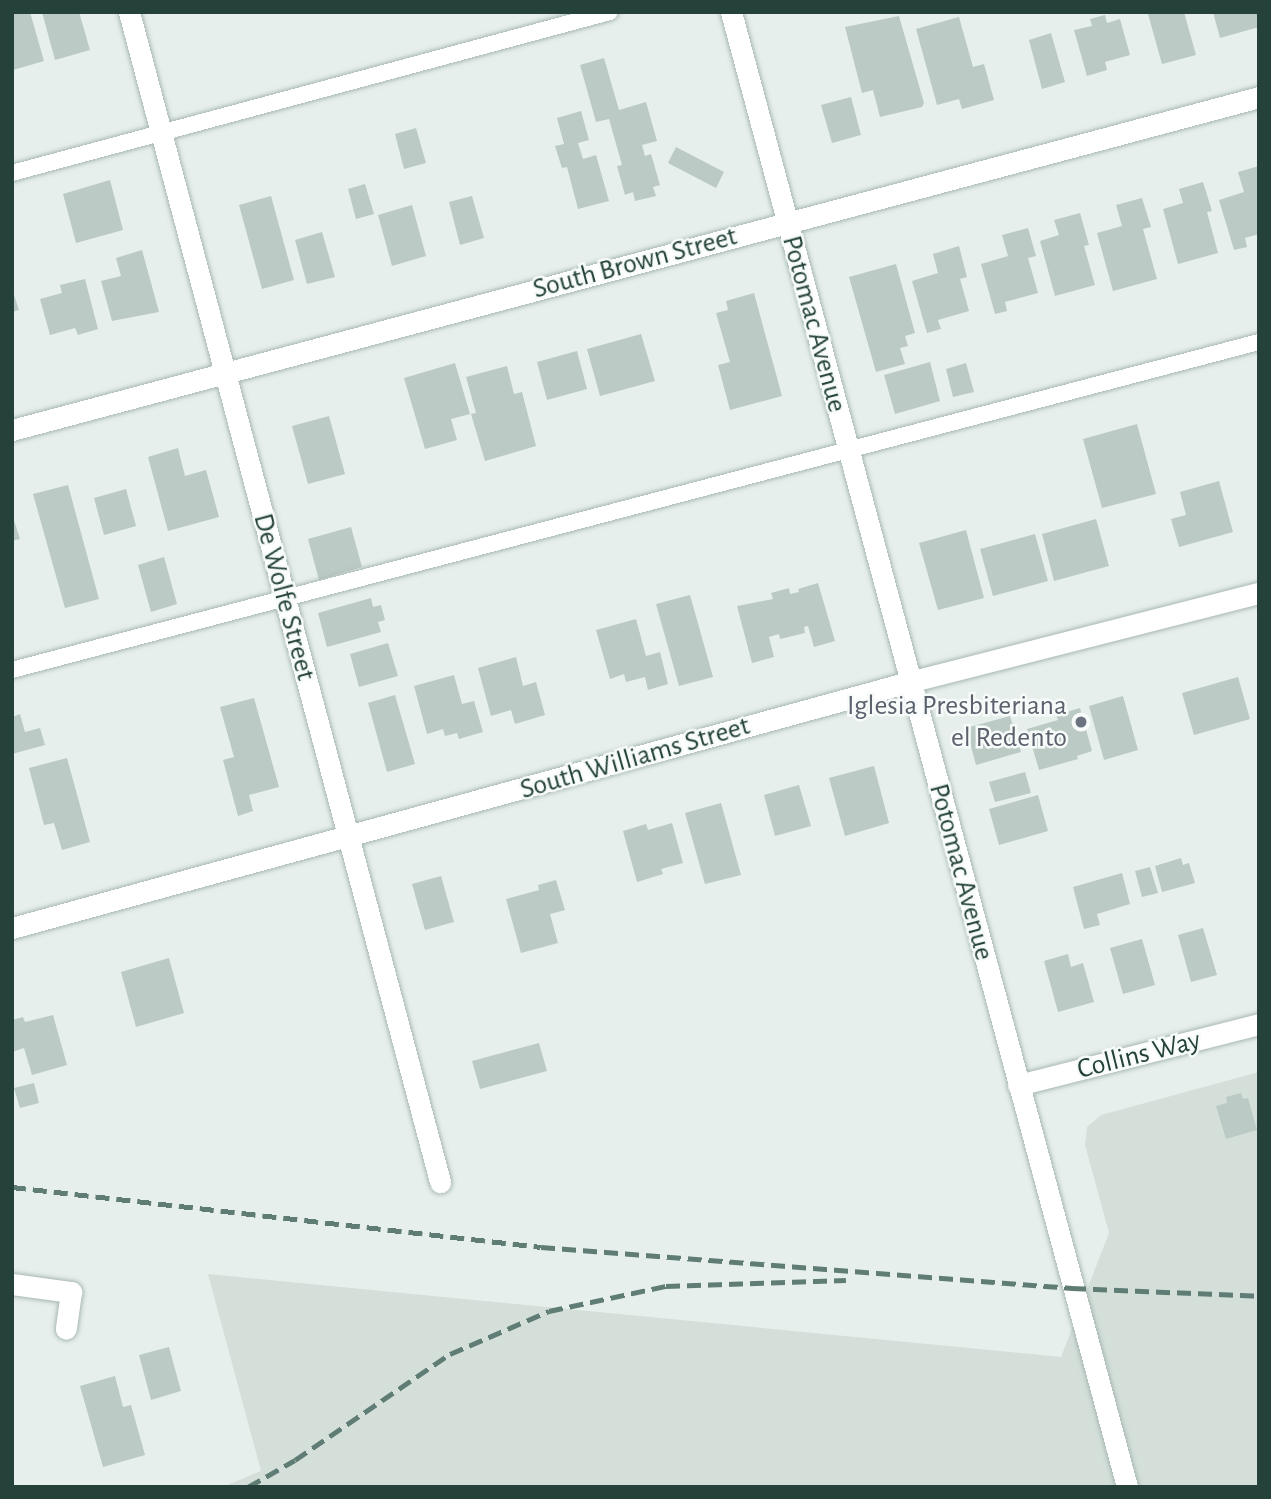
<!DOCTYPE html>
<html>
<head>
<meta charset="utf-8">
<style>
	body { margin:0 }
	#map { position:relative; width:1271px; height:1499px; overflow:hidden; background:#e6efeb; font-family:"Alegreya Sans",sans-serif }
	div>[style] { position:absolute }
	.built>* { inset:0; background:#d4dfda }
	.building>* { inset:0; background:#bbcac4 }
	.roads { filter:drop-shadow(0 0 2px #a8b8b2) drop-shadow(0 0 2px #a8b8b2) }
	.service>* { height:16px; margin:-8px; padding:0 8px; transform-origin:8px; border-radius:8px; background:#fff }
	.minor>* { height:21px; margin:-10.5px; padding:0 10.5px; transform-origin:10.5px; border-radius:10.5px; background:#fff }
	.rail>* { height:5px; margin-top:-2.5px; transform-origin:0; background:repeating-linear-gradient(90deg,#5f7d75 0 14px,transparent 0 21px) }
	.dots>* { width:19px; height:19px; translate:-50% -50%; box-sizing:border-box; border:4px solid #f7fbf9; border-radius:50% }
	span { translate:-50% -50%; white-space:nowrap; text-align:center; line-height:1.15; -webkit-text-stroke:5px #f7fbf9; paint-order:stroke }
	.street-label { font-size:28px; color:#24423a }
	.worship-label { font-size:28px; color:#5b616d }
	.right { translate:-100% -50%; text-align:right }
	.frame { position:absolute; inset:0; border:14px solid #24423a; pointer-events:none }
</style>
</head>
<body>
<div id="map">
	<div class="built">
		<div style="clip-path:polygon(1259px 1072px,1259px 1487px,223px 1487px,261px 1471px,208px 1274px,1061px 1357px,1109px 1233px,1085px 1145px,1087px 1127px,1101px 1115px)"></div>
	</div>
	<div class="building">
		<div style="clip-path:polygon(12px 12px,30px 12px,44px 61px,13px 70px)"></div>
		<div style="clip-path:polygon(42px 12px,79px 12px,90px 50px,55px 60px)"></div>
		<div style="clip-path:polygon(1155px 12px,1184px 12px,1196px 55px,1162px 64px,1148px 14px)"></div>
		<div style="clip-path:polygon(1213px 12px,1259px 12px,1259px 27px,1220px 38px)"></div>
		<div style="clip-path:polygon(1105px 15px,1107px 23px,1120px 19px,1130px 55px,1105px 62px,1107px 70px,1087px 76px,1074px 30px,1092px 26px,1090px 19px)"></div>
		<div style="clip-path:polygon(899px 16px,924px 103px,922px 107px,880px 117px,873px 90px,862px 93px,845px 27px)"></div>
		<div style="clip-path:polygon(959px 17px,973px 67px,984px 64px,994px 100px,962px 109px,959px 99px,937px 105px,916px 29px)"></div>
		<div style="clip-path:polygon(1051px 33px,1065px 82px,1042px 89px,1029px 40px)"></div>
		<div style="clip-path:polygon(604px 58px,619px 110px,646px 102px,657px 141px,642px 145px,645px 156px,651px 154px,660px 185px,653px 187px,656px 196px,635px 201px,633px 192px,625px 195px,617px 166px,622px 165px,609px 119px,596px 122px,580px 65px)"></div>
		<div style="clip-path:polygon(851px 97px,861px 135px,832px 143px,821px 105px)"></div>
		<div style="clip-path:polygon(581px 111px,589px 140px,578px 143px,583px 159px,596px 155px,609px 201px,578px 209px,567px 167px,562px 168px,555px 146px,564px 144px,557px 118px)"></div>
		<div style="clip-path:polygon(416px 128px,426px 163px,404px 169px,395px 134px)"></div>
		<div style="clip-path:polygon(676px 147px,724px 172px,716px 188px,668px 163px)"></div>
		<div style="clip-path:polygon(1259px 166px,1259px 234px,1245px 238px,1247px 247px,1234px 250px,1219px 200px,1244px 192px,1238px 172px)"></div>
		<div style="clip-path:polygon(110px 180px,123px 230px,76px 243px,63px 194px)"></div>
		<div style="clip-path:polygon(1203px 182px,1212px 211px,1207px 212px,1218px 253px,1178px 264px,1163px 209px,1183px 203px,1179px 189px)"></div>
		<div style="clip-path:polygon(365px 184px,374px 214px,356px 219px,348px 189px)"></div>
		<div style="clip-path:polygon(271px 196px,294px 280px,262px 289px,239px 205px)"></div>
		<div style="clip-path:polygon(472px 196px,484px 238px,460px 245px,449px 202px)"></div>
		<div style="clip-path:polygon(1142px 198px,1151px 227px,1143px 229px,1157px 279px,1113px 291px,1097px 233px,1122px 226px,1116px 205px)"></div>
		<div style="clip-path:polygon(412px 205px,426px 256px,392px 266px,378px 215px)"></div>
		<div style="clip-path:polygon(1080px 213px,1089px 245px,1084px 246px,1095px 285px,1055px 296px,1040px 241px,1059px 235px,1054px 220px)"></div>
		<div style="clip-path:polygon(1028px 228px,1036px 256px,1028px 258px,1038px 293px,1005px 302px,1007px 311px,995px 314px,981px 264px,1008px 256px,1002px 235px)"></div>
		<div style="clip-path:polygon(322px 232px,335px 277px,307px 284px,295px 240px)"></div>
		<div style="clip-path:polygon(959px 246px,967px 277px,960px 279px,969px 311px,938px 320px,941px 329px,927px 333px,912px 281px,938px 273px,933px 254px)"></div>
		<div style="clip-path:polygon(142px 250px,159px 312px,112px 321px,101px 281px,121px 276px,116px 258px)"></div>
		<div style="clip-path:polygon(896px 264px,915px 333px,905px 336px,908px 346px,900px 348px,905px 364px,876px 372px,849px 277px)"></div>
		<div style="clip-path:polygon(85px 279px,98px 329px,78px 335px,75px 328px,50px 335px,40px 299px,62px 293px,60px 285px)"></div>
		<div style="clip-path:polygon(12px 289px,19px 310px,12px 312px)"></div>
		<div style="clip-path:polygon(754px 293px,782px 396px,730px 410px,718px 365px,730px 362px,716px 313px,728px 310px,726px 301px)"></div>
		<div style="clip-path:polygon(641px 334px,655px 381px,600px 396px,587px 349px)"></div>
		<div style="clip-path:polygon(577px 351px,587px 389px,547px 400px,537px 362px)"></div>
		<div style="clip-path:polygon(930px 362px,940px 401px,895px 414px,884px 375px)"></div>
		<div style="clip-path:polygon(455px 363px,470px 414px,451px 419px,457px 440px,425px 449px,404px 378px)"></div>
		<div style="clip-path:polygon(966px 363px,974px 392px,953px 397px,946px 369px)"></div>
		<div style="clip-path:polygon(507px 366px,514px 394px,522px 392px,536px 446px,485px 461px,471px 414px,476px 413px,466px 377px)"></div>
		<div style="clip-path:polygon(329px 416px,345px 474px,308px 484px,292px 426px)"></div>
		<div style="clip-path:polygon(1137px 424px,1156px 494px,1102px 508px,1083px 439px)"></div>
		<div style="clip-path:polygon(178px 448px,185px 476px,206px 470px,219px 517px,168px 531px,148px 457px)"></div>
		<div style="clip-path:polygon(1219px 481px,1233px 532px,1179px 547px,1171px 519px,1186px 515px,1180px 492px)"></div>
		<div style="clip-path:polygon(68px 485px,99px 599px,65px 608px,33px 494px)"></div>
		<div style="clip-path:polygon(126px 489px,136px 526px,104px 535px,94px 498px)"></div>
		<div style="clip-path:polygon(12px 514px,20px 539px,12px 541px)"></div>
		<div style="clip-path:polygon(1096px 519px,1109px 566px,1054px 581px,1042px 534px)"></div>
		<div style="clip-path:polygon(351px 527px,362px 567px,319px 580px,308px 539px)"></div>
		<div style="clip-path:polygon(966px 530px,984px 598px,938px 610px,919px 543px)"></div>
		<div style="clip-path:polygon(1035px 534px,1048px 581px,993px 596px,980px 549px)"></div>
		<div style="clip-path:polygon(164px 557px,177px 604px,151px 612px,138px 565px)"></div>
		<div style="clip-path:polygon(818px 583px,835px 641px,814px 647px,808px 626px,804px 627px,805px 633px,780px 639px,779px 634px,769px 637px,774px 657px,752px 663px,737px 606px,773px 599px,771px 593px,789px 588px,790px 594px,799px 592px,798px 589px)"></div>
		<div style="clip-path:polygon(690px 595px,713px 677px,679px 686px,656px 604px)"></div>
		<div style="clip-path:polygon(371px 598px,373px 607px,381px 605px,385px 620px,378px 622px,381px 632px,327px 647px,318px 613px)"></div>
		<div style="clip-path:polygon(636px 619px,646px 656px,660px 652px,668px 684px,648px 690px,645px 677px,626px 682px,624px 674px,610px 679px,596px 630px)"></div>
		<div style="clip-path:polygon(388px 643px,398px 676px,359px 687px,350px 654px)"></div>
		<div style="clip-path:polygon(516px 657px,523px 686px,536px 682px,545px 715px,515px 724px,511px 710px,491px 716px,478px 668px)"></div>
		<div style="clip-path:polygon(454px 675px,462px 704px,474px 701px,483px 732px,459px 739px,457px 733px,445px 736px,443px 729px,427px 734px,414px 686px)"></div>
		<div style="clip-path:polygon(1238px 677px,1250px 719px,1194px 735px,1182px 693px)"></div>
		<div style="clip-path:polygon(395px 695px,415px 764px,387px 772px,368px 703px)"></div>
		<div style="clip-path:polygon(1123px 696px,1138px 750px,1104px 760px,1089px 706px)"></div>
		<div style="clip-path:polygon(254px 698px,279px 787px,249px 795px,253px 811px,238px 816px,223px 760px,234px 757px,220px 707px)"></div>
		<div style="clip-path:polygon(1080px 708px,1092px 751px,1077px 756px,1078px 759px,1039px 770px,1027px 729px,1058px 720px,1056px 715px)"></div>
		<div style="clip-path:polygon(20px 714px,25px 732px,40px 728px,45px 745px,12px 754px,12px 717px)"></div>
		<div style="clip-path:polygon(1010px 716px,1021px 752px,976px 765px,966px 728px)"></div>
		<div style="clip-path:polygon(67px 758px,90px 842px,62px 850px,54px 823px,44px 825px,29px 768px)"></div>
		<div style="clip-path:polygon(874px 766px,889px 823px,845px 836px,829px 778px)"></div>
		<div style="clip-path:polygon(1025px 772px,1031px 793px,995px 802px,989px 782px)"></div>
		<div style="clip-path:polygon(799px 785px,811px 826px,775px 836px,764px 795px)"></div>
		<div style="clip-path:polygon(1038px 795px,1048px 831px,999px 845px,989px 809px)"></div>
		<div style="clip-path:polygon(721px 803px,741px 875px,705px 884px,685px 813px)"></div>
		<div style="clip-path:polygon(672px 823px,683px 863px,661px 869px,663px 874px,637px 882px,623px 831px,646px 824px,648px 830px)"></div>
		<div style="clip-path:polygon(1181px 858px,1183px 865px,1189px 863px,1195px 883px,1162px 892px,1155px 866px)"></div>
		<div style="clip-path:polygon(1150px 867px,1158px 893px,1142px 897px,1135px 871px)"></div>
		<div style="clip-path:polygon(1122px 873px,1130px 904px,1097px 914px,1100px 925px,1084px 929px,1073px 887px)"></div>
		<div style="clip-path:polygon(441px 876px,454px 922px,425px 930px,412px 884px)"></div>
		<div style="clip-path:polygon(556px 880px,565px 910px,550px 914px,558px 943px,521px 953px,506px 899px,539px 890px,538px 885px)"></div>
		<div style="clip-path:polygon(1203px 928px,1217px 975px,1191px 982px,1178px 935px)"></div>
		<div style="clip-path:polygon(1142px 939px,1155px 985px,1123px 994px,1110px 948px)"></div>
		<div style="clip-path:polygon(1068px 954px,1071px 967px,1083px 963px,1094px 1002px,1058px 1012px,1044px 961px)"></div>
		<div style="clip-path:polygon(169px 958px,184px 1013px,136px 1027px,121px 972px)"></div>
		<div style="clip-path:polygon(53px 1015px,67px 1065px,32px 1075px,24px 1048px,12px 1052px,12px 1020px,23px 1017px,25px 1022px)"></div>
		<div style="clip-path:polygon(539px 1043px,547px 1071px,480px 1089px,472px 1061px)"></div>
		<div style="clip-path:polygon(34px 1083px,39px 1103px,20px 1108px,14px 1088px)"></div>
		<div style="clip-path:polygon(1241px 1093px,1243px 1099px,1248px 1098px,1257px 1130px,1226px 1139px,1216px 1106px,1227px 1103px,1226px 1097px)"></div>
		<div style="clip-path:polygon(169px 1347px,181px 1391px,151px 1400px,139px 1355px)"></div>
		<div style="clip-path:polygon(115px 1376px,123px 1407px,131px 1405px,145px 1455px,103px 1467px,80px 1386px)"></div>
	</div>
	<div class="roads">
		<div class="service">
			<div style="left:12px;top:173px;width:619px;rotate:-15.07deg"></div>
			<div style="left:12px;top:670px;width:1289px;rotate:-14.74deg"></div>
		</div>
		<div class="minor">
			<div style="left:129px;top:12px;width:1211px;rotate:75.11deg"></div>
			<div style="left:731px;top:12px;width:1527px;rotate:74.97deg"></div>
			<div style="left:12px;top:430px;width:1291px;rotate:-14.95deg"></div>
			<div style="left:12px;top:928px;width:930px;rotate:-15.34deg"></div>
			<div style="left:909px;top:682px;width:361px;rotate:-14.3deg"></div>
			<div style="left:1018px;top:1085px;width:249px;rotate:-14.2deg"></div>
			<div style="left:12px;top:1284px;width:60px;rotate:7.7deg"></div>
			<div style="left:71px;top:1292px;width:37px;rotate:98deg"></div>
		</div>
	</div>
	<div class="rail">
		<div style="left:12px;top:1187px;width:532px;rotate:6.47deg"></div>
		<div style="left:541px;top:1247px;width:533px;rotate:4.42deg"></div>
		<div style="left:1072px;top:1288px;width:187px;rotate:2.4deg"></div>
		<div style="left:248px;top:1487px;width:54px;rotate:-29.9deg"></div>
		<div style="left:295px;top:1460px;width:188px;rotate:-34.4deg"></div>
		<div style="left:450px;top:1354px;width:108px;rotate:-23.5deg"></div>
		<div style="left:549px;top:1311px;width:120px;rotate:-12.1deg"></div>
		<div style="left:666px;top:1286px;width:180px;rotate:-1.9deg"></div>
	</div>
	<div class="dots">
		<div style="left:1081px;top:722px;background:#6b7280"></div>
	</div>
	<div class="street-label">
		<span style="left:635px;top:263px;rotate:-15deg">South Brown Street</span>
		<span style="left:814px;top:324px;rotate:75deg">Potomac Avenue</span>
		<span style="left:284px;top:597px;rotate:75deg">De Wolfe Street</span>
		<span style="left:635px;top:758px;rotate:-16deg">South Williams Street</span>
		<span style="left:961px;top:872px;rotate:75deg">Potomac Avenue</span>
		<span style="left:1139px;top:1055px;rotate:-14deg">Collins Way</span>
	</div>
	<div class="worship-label">
		<span class="right" style="left:1067px;top:722px">Iglesia Presbiteriana<br>el Redento</span>
	</div>
	<div class="frame"></div>
</div>
</body>
</html>
